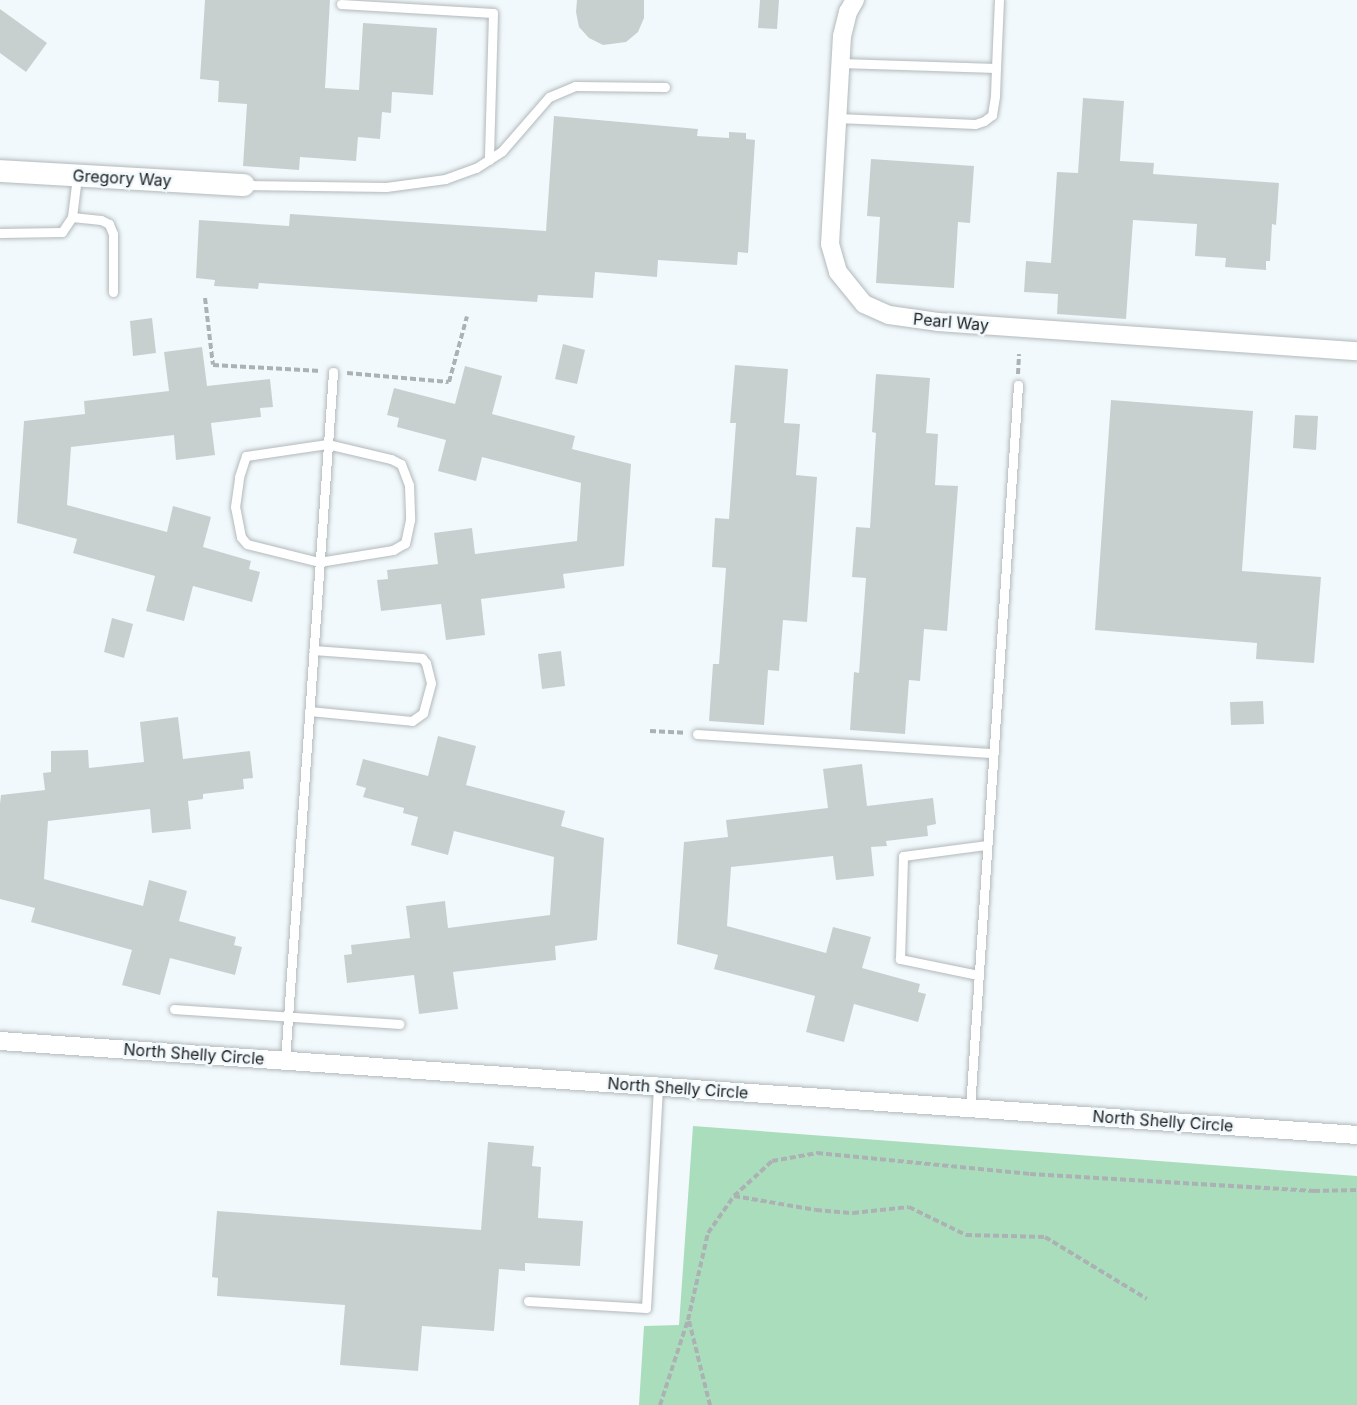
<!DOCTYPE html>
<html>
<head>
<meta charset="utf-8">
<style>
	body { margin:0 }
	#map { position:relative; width:1357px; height:1405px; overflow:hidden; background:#f2f9fc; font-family:Inter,sans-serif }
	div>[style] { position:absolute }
	.green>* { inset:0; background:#aaddbc }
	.building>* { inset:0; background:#c8d0cf }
	.path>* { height:4px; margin-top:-2px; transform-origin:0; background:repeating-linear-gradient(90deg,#acb2b4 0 6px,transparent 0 9px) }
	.roads { filter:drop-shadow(0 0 2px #b2b9bb) drop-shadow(0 0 2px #b2b9bb) }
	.service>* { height:9px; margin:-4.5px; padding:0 4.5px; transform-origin:4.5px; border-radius:4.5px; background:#fff }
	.minor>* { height:18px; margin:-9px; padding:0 9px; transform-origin:9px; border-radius:9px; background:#fff }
	.tertiary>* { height:22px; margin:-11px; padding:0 11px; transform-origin:11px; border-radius:11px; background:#fff }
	span { translate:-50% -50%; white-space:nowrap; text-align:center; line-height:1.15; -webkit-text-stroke:5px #f2f9fc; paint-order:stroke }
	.street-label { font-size:16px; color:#191c1d }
</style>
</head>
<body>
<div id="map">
	<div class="green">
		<div style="clip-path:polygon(693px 1126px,1357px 1176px,1357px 1405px,639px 1405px,644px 1326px,679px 1325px)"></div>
	</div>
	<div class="building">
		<div style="clip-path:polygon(205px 0,330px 0,325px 88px,359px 90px,363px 23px,437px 28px,433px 95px,392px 92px,391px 113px,382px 112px,380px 139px,358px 137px,356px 161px,300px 157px,299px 170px,243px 166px,247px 104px,218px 102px,219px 81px,200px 79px)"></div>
		<div style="clip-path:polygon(577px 0,644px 0,644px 18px,638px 32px,626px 42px,603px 45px,589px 38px,579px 27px,576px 12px)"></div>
		<div style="clip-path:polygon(760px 0,779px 0,777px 29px,758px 28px)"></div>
		<div style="clip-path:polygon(0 9px,47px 43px,26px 72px,0 53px)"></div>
		<div style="clip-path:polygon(1083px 98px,1124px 101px,1120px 161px,1154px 163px,1153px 174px,1279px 183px,1276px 225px,1272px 224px,1270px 261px,1266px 261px,1266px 270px,1225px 267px,1226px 258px,1195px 256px,1197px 224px,1133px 220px,1126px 319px,1057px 314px,1058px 294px,1024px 292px,1026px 261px,1051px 263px,1057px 172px,1078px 173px)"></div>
		<div style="clip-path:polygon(554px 116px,698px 129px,697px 136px,729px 138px,729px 132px,746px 133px,746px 139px,755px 140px,748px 253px,738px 252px,737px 265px,658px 260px,657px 277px,595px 272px,593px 298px,538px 295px,537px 302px,259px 283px,258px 289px,214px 286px,215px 280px,196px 278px,199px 220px,289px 226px,290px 214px,546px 231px)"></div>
		<div style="clip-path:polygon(871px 159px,974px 166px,970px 223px,958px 222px,954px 288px,876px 283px,880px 217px,867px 216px)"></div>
		<div style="clip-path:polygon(152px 318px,156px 353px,133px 356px,130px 321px)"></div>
		<div style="clip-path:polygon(563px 344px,585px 350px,577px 384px,555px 379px)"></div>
		<div style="clip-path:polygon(202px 347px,207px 386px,270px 379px,273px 407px,260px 408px,261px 417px,211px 423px,215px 455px,176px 460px,174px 435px,71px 447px,67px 505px,167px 532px,173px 506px,211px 517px,203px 547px,251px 561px,249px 569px,260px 572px,252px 602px,193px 586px,184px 621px,146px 611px,155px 576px,73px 553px,77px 539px,17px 523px,24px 421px,85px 414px,84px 401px,169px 391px,164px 352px)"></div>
		<div style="clip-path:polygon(735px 365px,788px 369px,784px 423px,800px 424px,796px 475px,817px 477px,807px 622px,783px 620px,779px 671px,768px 670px,764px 725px,709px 721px,713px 664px,719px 664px,726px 568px,712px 567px,715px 518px,729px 519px,736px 423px,730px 423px)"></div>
		<div style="clip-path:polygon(465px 366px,502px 376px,492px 414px,575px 436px,572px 449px,631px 464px,624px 566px,563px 574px,565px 588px,481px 599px,485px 635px,446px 640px,441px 604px,381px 611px,377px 580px,388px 579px,387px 570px,438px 564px,434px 533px,472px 528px,475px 554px,577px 541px,581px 483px,482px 457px,476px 481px,438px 471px,446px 440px,397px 427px,399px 418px,387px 415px,394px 388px,455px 404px)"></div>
		<div style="clip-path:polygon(876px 374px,930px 378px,926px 433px,938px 434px,935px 485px,958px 486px,947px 631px,924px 629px,920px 681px,909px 680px,905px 734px,850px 730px,854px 672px,859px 673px,866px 578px,852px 577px,856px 527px,870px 528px,876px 433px,872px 432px)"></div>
		<div style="clip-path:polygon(1111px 400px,1253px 411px,1242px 571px,1321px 577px,1314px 663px,1256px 659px,1257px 643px,1095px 630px)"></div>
		<div style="clip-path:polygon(1295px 415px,1318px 416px,1316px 450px,1293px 448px)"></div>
		<div style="clip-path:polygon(112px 618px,133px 624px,124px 658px,104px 652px)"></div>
		<div style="clip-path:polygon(561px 651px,565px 686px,542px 689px,538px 654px)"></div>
		<div style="clip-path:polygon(1263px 701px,1264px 724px,1231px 725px,1230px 702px)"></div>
		<div style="clip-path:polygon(178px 717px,183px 759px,250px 751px,253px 778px,243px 779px,244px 789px,203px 794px,203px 799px,188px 801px,191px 829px,152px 833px,150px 809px,48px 821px,44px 879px,143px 906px,149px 880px,187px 891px,179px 921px,236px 937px,234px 945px,242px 947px,235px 975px,170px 958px,160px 995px,122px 985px,132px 950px,31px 922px,35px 908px,0 899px,0 804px,1px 795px,45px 790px,43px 773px,51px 772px,51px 751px,88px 750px,89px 768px,144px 762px,140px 722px)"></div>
		<div style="clip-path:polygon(438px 736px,476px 746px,466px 785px,565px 811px,561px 826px,604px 838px,597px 940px,555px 946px,556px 960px,453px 972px,458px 1009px,419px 1014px,414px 975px,347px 983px,344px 955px,352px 954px,351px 945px,410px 938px,406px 906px,445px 901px,448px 928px,550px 915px,554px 857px,454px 831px,448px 855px,411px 845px,418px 817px,403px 813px,404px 808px,363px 797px,366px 788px,356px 785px,363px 759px,428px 776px)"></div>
		<div style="clip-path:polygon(862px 764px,867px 806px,933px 798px,936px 824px,927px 826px,928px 836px,886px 841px,887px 846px,871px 847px,874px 876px,836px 880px,833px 856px,731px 867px,727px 926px,826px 953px,833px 927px,871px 937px,862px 968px,920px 984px,918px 992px,926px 994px,918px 1022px,854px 1004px,844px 1042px,806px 1032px,815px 996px,714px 969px,718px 955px,677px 944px,684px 842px,728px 837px,726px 820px,828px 808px,823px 769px)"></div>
		<div style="clip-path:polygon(488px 1142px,534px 1146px,532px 1166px,541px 1167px,538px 1218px,583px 1221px,580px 1266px,525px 1263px,525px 1271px,499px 1269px,494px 1331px,422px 1326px,418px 1371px,340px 1365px,345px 1305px,217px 1296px,218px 1278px,212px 1277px,217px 1211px,481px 1230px)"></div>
	</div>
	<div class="path">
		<div style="left:205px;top:298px;width:67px;rotate:83.2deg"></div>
		<div style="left:213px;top:365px;width:108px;rotate:3.2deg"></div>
		<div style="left:347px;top:373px;width:102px;rotate:5deg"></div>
		<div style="left:449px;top:382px;width:68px;rotate:-74.7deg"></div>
		<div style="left:1018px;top:374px;width:20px;rotate:-87deg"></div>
		<div style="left:650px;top:731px;width:35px;rotate:3deg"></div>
		<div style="left:734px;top:1196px;width:83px;rotate:9.7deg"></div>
		<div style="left:816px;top:1210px;width:37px;rotate:5deg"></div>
		<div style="left:853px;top:1213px;width:56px;rotate:-6.1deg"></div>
		<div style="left:909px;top:1207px;width:64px;rotate:26.2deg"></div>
		<div style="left:966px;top:1235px;width:79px;rotate:1.5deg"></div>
		<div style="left:1045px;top:1237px;width:119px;rotate:31.3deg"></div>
		<div style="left:689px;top:1321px;width:87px;rotate:76deg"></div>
		<div style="left:660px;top:1405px;width:89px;rotate:-71.8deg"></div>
		<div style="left:688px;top:1320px;width:89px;rotate:-77.1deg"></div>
		<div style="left:708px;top:1233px;width:45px;rotate:-54.9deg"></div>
		<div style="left:734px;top:1196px;width:52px;rotate:-42.6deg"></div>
		<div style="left:772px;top:1161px;width:46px;rotate:-10.1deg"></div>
		<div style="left:817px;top:1153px;width:214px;rotate:5.6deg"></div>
		<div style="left:1030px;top:1174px;width:285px;rotate:3.4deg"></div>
		<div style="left:1314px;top:1191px;width:43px;rotate:-1.3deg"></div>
	</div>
	<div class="roads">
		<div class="service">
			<div style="left:341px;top:4px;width:152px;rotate:3.4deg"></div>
			<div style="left:493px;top:13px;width:147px;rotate:91.6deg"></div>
			<div style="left:996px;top:68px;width:68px;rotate:-87.5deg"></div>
			<div style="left:837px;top:118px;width:138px;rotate:2.5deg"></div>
			<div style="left:975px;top:124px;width:9px;rotate:-18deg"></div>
			<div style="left:984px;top:121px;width:10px;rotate:-37deg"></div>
			<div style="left:992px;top:115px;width:19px;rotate:-81deg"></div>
			<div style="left:995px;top:96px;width:28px;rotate:-88deg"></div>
			<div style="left:996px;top:68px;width:156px;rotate:-178.2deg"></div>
			<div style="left:245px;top:185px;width:141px;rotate:0.8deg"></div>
			<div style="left:386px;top:187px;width:60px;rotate:-7.7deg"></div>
			<div style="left:445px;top:179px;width:33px;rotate:-20deg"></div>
			<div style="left:476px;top:168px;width:31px;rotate:-33deg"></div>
			<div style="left:502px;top:151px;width:72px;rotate:-49deg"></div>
			<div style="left:549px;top:97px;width:28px;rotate:-23deg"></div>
			<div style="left:575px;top:86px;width:90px;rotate:0.6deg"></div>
			<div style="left:72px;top:217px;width:29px;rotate:6deg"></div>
			<div style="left:101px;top:220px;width:9px;rotate:27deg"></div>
			<div style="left:109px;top:224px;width:11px;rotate:68deg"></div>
			<div style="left:113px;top:234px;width:58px;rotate:90deg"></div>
			<div style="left:0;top:233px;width:62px;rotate:-0.9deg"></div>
			<div style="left:62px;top:232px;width:18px;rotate:-56deg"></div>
			<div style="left:72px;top:217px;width:40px;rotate:-82.9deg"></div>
			<div style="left:327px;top:444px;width:66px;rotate:13.2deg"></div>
			<div style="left:391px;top:459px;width:11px;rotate:27deg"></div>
			<div style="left:401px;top:464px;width:22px;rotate:69deg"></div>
			<div style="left:409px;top:485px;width:35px;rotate:88deg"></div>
			<div style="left:410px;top:520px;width:24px;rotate:102deg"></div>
			<div style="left:405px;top:543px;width:14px;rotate:150deg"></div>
			<div style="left:393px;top:550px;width:75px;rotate:170.8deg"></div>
			<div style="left:319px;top:562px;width:74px;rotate:-166deg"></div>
			<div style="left:247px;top:544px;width:9px;rotate:-131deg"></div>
			<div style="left:241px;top:537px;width:31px;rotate:-101deg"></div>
			<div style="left:235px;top:507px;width:30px;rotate:-82deg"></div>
			<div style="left:239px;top:477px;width:22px;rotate:-72deg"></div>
			<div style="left:246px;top:456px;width:82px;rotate:-8.4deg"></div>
			<div style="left:309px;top:711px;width:103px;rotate:5.5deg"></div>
			<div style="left:412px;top:721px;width:14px;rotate:-36deg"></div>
			<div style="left:423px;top:713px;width:31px;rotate:-75deg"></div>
			<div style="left:431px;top:683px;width:21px;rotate:-104deg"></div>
			<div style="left:426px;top:663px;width:6px;rotate:-129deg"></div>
			<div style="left:422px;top:658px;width:109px;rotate:-175.8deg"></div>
			<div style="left:697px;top:734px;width:297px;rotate:3.7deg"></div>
			<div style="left:978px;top:975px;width:80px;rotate:-168.4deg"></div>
			<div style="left:900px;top:959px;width:103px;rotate:-88.3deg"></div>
			<div style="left:903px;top:856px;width:85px;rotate:-7.5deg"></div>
			<div style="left:174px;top:1009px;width:226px;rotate:3.8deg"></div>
			<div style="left:285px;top:1061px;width:691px;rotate:-86.01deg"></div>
			<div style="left:970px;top:1108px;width:725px;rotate:-86.2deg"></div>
			<div style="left:528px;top:1301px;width:118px;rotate:3.4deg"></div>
			<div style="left:646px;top:1308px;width:222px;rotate:-86.9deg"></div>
		</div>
		<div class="minor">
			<div style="left:855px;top:0;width:14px;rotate:120deg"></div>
			<div style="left:848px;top:12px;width:25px;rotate:104deg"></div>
			<div style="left:842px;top:36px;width:208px;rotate:93.3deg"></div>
			<div style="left:830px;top:244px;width:29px;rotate:74deg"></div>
			<div style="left:838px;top:272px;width:41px;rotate:50.9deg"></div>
			<div style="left:864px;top:304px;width:27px;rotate:24deg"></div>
			<div style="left:889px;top:315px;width:49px;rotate:8.1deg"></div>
			<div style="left:938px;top:322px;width:420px;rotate:4deg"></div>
			<div style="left:0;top:1041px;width:1360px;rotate:3.96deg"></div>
		</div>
		<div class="tertiary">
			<div style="left:0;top:171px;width:244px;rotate:3.3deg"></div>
		</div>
	</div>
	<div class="street-label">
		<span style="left:122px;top:178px;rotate:3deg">Gregory Way</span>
		<span style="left:951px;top:322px;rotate:5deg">Pearl Way</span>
		<span style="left:194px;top:1054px;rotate:4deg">North Shelly Circle</span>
		<span style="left:678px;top:1088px;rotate:4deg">North Shelly Circle</span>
		<span style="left:1163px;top:1121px;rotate:4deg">North Shelly Circle</span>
	</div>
</div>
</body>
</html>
